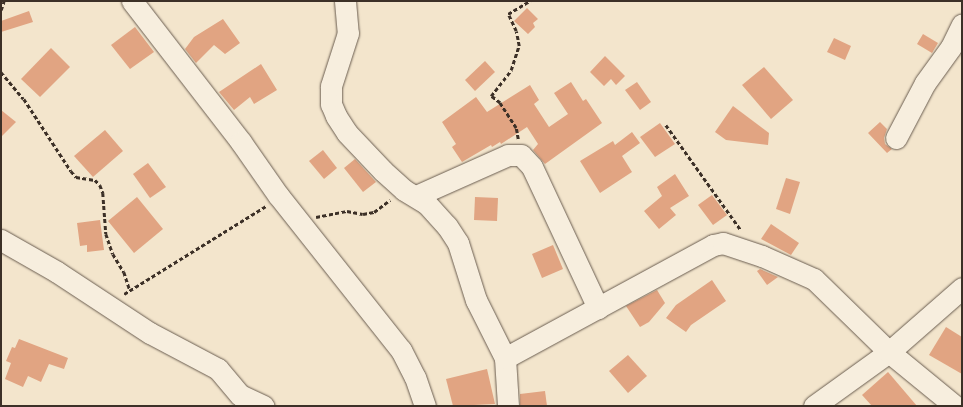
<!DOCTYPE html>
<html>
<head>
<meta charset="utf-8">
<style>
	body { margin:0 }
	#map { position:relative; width:963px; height:407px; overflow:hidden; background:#f3e5cc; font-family:"IM FELL Great Primer",serif }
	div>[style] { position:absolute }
	.building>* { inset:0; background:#e1a482 }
	.path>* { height:2.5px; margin-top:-1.25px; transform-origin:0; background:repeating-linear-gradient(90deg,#3c3027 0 4px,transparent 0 6.5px) }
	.roads { filter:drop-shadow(0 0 1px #6a5d50) drop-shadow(0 0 1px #6a5d50) }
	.minor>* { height:21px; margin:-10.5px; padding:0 10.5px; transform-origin:10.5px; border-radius:10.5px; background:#f7eede }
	span { translate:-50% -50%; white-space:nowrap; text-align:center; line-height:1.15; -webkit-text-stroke:5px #f7eede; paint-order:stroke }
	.frame { position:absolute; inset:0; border:2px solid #3c3027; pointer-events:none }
</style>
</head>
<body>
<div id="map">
	<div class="building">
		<div style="clip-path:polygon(527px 8px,538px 19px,533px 23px,535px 27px,528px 34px,514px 21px)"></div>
		<div style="clip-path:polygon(29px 11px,33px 22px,1px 32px,1px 21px)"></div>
		<div style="clip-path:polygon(223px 19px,240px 43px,225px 54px,214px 45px,196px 63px,185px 49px,194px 37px)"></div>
		<div style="clip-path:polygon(135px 27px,154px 52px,130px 69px,111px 45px)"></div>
		<div style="clip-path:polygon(923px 34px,938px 43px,932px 53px,917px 44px)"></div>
		<div style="clip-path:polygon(834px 38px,851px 46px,845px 60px,827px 52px)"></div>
		<div style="clip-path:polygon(51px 48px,70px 67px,40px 97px,21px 79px)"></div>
		<div style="clip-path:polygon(605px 56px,625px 76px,616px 85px,611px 79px,604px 86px,590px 72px)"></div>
		<div style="clip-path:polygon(485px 61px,495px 72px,475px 91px,465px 80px)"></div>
		<div style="clip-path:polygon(261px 64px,277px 90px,254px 104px,250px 97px,234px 110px,219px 92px)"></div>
		<div style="clip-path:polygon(764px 67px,793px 100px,771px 119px,742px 85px)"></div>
		<div style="clip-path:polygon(571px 82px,583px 101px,586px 99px,602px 123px,545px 164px,533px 150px,538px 144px,527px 127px,501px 144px,500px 142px,492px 147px,491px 145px,462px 162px,452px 147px,456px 144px,442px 122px,476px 97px,487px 112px,530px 85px,539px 100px,534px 104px,549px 127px,568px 114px,554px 93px)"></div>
		<div style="clip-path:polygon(637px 82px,651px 102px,640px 110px,625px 90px)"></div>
		<div style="clip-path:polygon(733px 106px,769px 133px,768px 145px,726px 140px,715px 132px)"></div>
		<div style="clip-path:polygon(1px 110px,16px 122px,1px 137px)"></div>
		<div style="clip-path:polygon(880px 122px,887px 129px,884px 138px,885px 144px,892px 149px,887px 153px,868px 133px)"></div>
		<div style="clip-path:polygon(660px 123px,675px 144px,655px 157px,640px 137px)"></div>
		<div style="clip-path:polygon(105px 130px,123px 151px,93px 177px,74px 156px)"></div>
		<div style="clip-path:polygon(632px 132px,640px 143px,622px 156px,632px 172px,600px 193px,580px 161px,613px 141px,615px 145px)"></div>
		<div style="clip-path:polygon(323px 150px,337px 168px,324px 179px,309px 161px)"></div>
		<div style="clip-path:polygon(355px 159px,376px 182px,363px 192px,344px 168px)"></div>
		<div style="clip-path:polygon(148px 163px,166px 187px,150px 198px,133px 174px)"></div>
		<div style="clip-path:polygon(675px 174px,689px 196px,670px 208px,676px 215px,659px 229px,644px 211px,662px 196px,657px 187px)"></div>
		<div style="clip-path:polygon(786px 178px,800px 182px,790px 214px,776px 209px)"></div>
		<div style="clip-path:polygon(712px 195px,727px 215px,713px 225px,698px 205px)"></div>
		<div style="clip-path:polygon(137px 197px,163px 229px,134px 253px,108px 221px)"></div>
		<div style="clip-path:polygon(475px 197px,498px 198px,497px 221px,474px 220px)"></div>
		<div style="clip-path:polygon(100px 220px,104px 250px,87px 252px,87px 245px,80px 246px,77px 223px)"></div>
		<div style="clip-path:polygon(771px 224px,799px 243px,791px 255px,761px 239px)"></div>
		<div style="clip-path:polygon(553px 245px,563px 269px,542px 278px,532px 254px)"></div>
		<div style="clip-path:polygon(760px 269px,778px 277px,767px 285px,757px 271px)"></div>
		<div style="clip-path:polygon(712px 280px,726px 301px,691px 325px,686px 332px,666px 318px,676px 305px)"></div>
		<div style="clip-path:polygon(657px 290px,665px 303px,649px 322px,640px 327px,626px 306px)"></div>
		<div style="clip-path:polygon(946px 327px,962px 337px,962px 374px,929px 355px)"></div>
		<div style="clip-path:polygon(19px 339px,68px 358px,64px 369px,49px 364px,41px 382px,28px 376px,23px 387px,5px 379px,11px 363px,6px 361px,12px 347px,15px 348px)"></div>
		<div style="clip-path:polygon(628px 355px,647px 376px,628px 393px,609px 371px)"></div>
		<div style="clip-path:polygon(487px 369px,495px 404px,453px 406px,446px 379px)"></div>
		<div style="clip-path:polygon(888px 372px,917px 406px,872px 406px,862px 395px)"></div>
		<div style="clip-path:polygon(545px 391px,547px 406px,520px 406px,520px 394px)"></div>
	</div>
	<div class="path">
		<div style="left:1px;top:10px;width:9px;rotate:-72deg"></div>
		<div style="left:1px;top:72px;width:35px;rotate:50deg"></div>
		<div style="left:24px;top:99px;width:86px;rotate:56.9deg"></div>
		<div style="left:71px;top:171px;width:8px;rotate:50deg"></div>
		<div style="left:76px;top:177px;width:19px;rotate:9deg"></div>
		<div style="left:95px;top:180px;width:7px;rotate:45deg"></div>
		<div style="left:100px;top:185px;width:9px;rotate:69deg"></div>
		<div style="left:103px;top:193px;width:41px;rotate:85.8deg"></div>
		<div style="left:106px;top:234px;width:21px;rotate:71deg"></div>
		<div style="left:113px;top:254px;width:21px;rotate:59deg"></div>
		<div style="left:124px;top:272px;width:19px;rotate:72deg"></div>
		<div style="left:666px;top:125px;width:129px;rotate:54.5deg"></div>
		<div style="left:518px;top:139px;width:11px;rotate:-100deg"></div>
		<div style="left:516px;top:128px;width:30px;rotate:-123deg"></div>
		<div style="left:500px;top:103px;width:11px;rotate:-142deg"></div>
		<div style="left:491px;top:96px;width:33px;rotate:-52deg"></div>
		<div style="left:511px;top:70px;width:25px;rotate:-72deg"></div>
		<div style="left:519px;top:46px;width:15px;rotate:-101deg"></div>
		<div style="left:516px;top:31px;width:19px;rotate:-115deg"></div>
		<div style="left:508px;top:14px;width:26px;rotate:-31deg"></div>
		<div style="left:316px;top:217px;width:32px;rotate:-11deg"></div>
		<div style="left:347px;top:211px;width:16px;rotate:11deg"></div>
		<div style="left:363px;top:214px;width:11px;rotate:-10deg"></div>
		<div style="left:374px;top:212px;width:20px;rotate:-37deg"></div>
		<div style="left:124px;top:294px;width:167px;rotate:-31.8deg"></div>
	</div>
	<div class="roads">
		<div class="minor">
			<div style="left:132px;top:1px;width:178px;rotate:52.3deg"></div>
			<div style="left:241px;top:142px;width:65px;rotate:55.1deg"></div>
			<div style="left:278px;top:195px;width:198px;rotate:51.6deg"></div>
			<div style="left:401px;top:350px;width:30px;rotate:63deg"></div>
			<div style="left:415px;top:377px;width:31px;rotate:71deg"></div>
			<div style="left:345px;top:1px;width:32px;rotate:85deg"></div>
			<div style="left:348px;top:33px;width:56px;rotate:107.8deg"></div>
			<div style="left:331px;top:86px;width:18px;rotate:90deg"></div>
			<div style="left:331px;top:104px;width:13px;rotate:67deg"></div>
			<div style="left:336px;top:116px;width:20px;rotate:57deg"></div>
			<div style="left:347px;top:133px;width:52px;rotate:46.5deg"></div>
			<div style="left:383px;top:171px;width:28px;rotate:42deg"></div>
			<div style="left:404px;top:190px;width:26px;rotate:31deg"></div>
			<div style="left:426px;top:203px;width:31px;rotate:48deg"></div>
			<div style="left:447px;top:226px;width:20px;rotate:57deg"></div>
			<div style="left:458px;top:243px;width:60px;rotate:72.5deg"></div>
			<div style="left:476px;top:300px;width:65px;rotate:63.4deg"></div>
			<div style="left:505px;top:358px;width:48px;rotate:86.4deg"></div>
			<div style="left:896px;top:138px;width:62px;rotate:-62.2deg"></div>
			<div style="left:925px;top:83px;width:44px;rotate:-54.2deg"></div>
			<div style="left:951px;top:47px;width:25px;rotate:-64deg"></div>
			<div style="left:416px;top:196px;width:101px;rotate:-24deg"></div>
			<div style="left:508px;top:155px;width:13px"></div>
			<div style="left:521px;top:155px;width:16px;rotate:47deg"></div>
			<div style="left:532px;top:167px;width:156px;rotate:64.9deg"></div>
			<div style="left:1px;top:240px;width:64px;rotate:29.7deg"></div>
			<div style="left:57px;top:272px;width:111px;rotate:33.3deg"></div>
			<div style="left:150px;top:333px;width:77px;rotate:27.9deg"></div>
			<div style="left:218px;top:369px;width:34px;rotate:50deg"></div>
			<div style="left:240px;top:395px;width:26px;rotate:25deg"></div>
			<div style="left:505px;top:358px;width:237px;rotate:-28.5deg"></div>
			<div style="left:713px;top:245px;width:10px;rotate:-11deg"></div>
			<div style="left:723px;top:243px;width:41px;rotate:18.4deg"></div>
			<div style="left:762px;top:256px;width:57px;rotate:23.9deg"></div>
			<div style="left:814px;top:279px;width:105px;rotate:44.2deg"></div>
			<div style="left:889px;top:352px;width:85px;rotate:39.3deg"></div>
			<div style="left:814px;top:406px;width:92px;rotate:-35.8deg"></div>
			<div style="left:889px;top:352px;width:97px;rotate:-41.2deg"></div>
		</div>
	</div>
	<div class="frame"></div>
</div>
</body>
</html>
